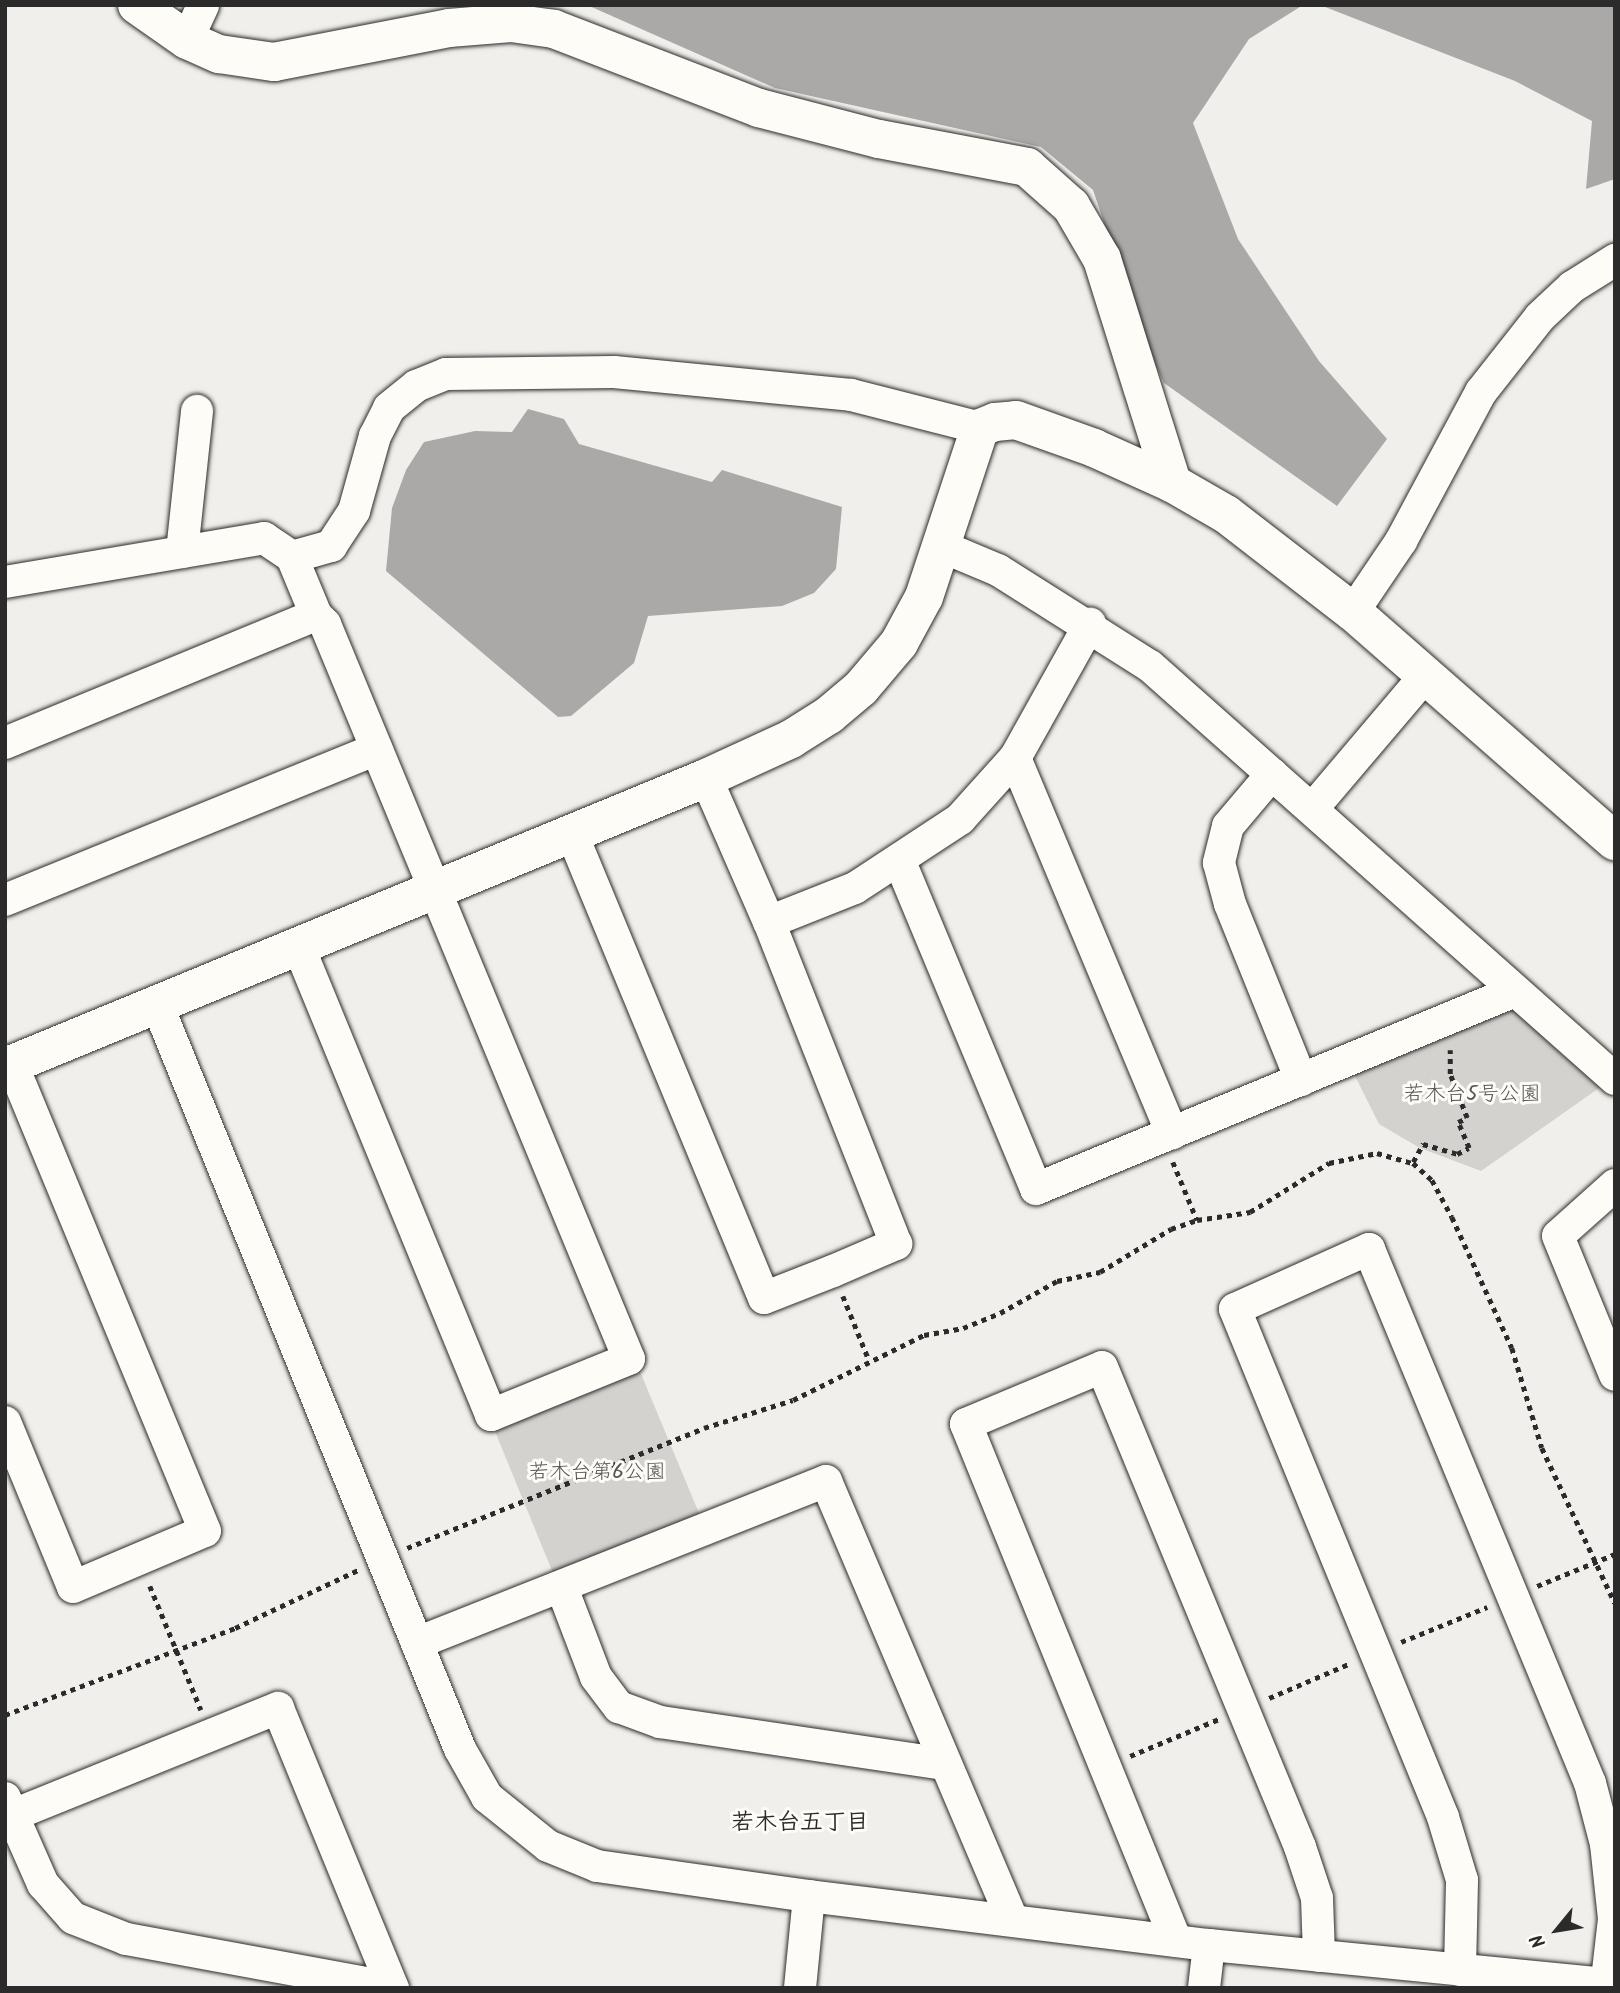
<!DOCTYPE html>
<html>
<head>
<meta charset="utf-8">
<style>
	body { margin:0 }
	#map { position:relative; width:1620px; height:1993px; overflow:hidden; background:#f0efeb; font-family:Kalam,"Klee One",sans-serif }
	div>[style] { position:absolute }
	.green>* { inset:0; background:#d3d2cf }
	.water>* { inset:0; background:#aaa9a7 }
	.path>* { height:4.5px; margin-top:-2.25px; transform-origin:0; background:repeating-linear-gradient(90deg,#2b2b2b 0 5px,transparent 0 10px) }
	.roads { filter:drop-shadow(0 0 2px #2b2b2b) drop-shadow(0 0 2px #2b2b2b) }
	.street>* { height:32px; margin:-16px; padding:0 16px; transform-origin:16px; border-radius:16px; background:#fdfcf7 }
	.secondary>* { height:38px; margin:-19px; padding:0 19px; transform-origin:19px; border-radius:19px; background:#fdfcf7 }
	span { translate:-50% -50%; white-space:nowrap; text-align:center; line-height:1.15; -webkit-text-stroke:6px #fdfcf7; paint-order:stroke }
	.park-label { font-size:21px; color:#555554 }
	.neighbourhood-label { font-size:23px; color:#2b2b2b; font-weight:700 }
	.frame { position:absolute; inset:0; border:7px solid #2b2b2b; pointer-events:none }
	.north { position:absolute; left:1522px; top:1895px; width:70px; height:70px; -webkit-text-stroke:5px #fdfcf7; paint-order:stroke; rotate:240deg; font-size:19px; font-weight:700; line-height:28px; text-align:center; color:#2b2b2b }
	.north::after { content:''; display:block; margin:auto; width:24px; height:32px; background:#2b2b2b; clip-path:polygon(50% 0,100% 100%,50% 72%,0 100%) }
</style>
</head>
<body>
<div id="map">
	<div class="green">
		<div style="clip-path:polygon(1507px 1008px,1519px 1010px,1602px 1086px,1481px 1171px,1420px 1148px,1379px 1124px,1353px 1072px)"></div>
		<div style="clip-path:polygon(639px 1369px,701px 1518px,555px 1578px,494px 1429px)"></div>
	</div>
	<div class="water">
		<div style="clip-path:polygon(587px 5px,1303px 5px,1249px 39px,1193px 123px,1238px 239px,1319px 361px,1387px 439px,1337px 506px,1164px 383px,1145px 343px,1093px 190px,1041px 147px,775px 88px)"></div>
		<div style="clip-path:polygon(1320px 5px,1615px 5px,1615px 179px,1586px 189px,1592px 121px,1515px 81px)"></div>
		<div style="clip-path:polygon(528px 409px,564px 419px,579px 444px,712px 482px,722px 470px,842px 507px,836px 569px,814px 593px,782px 606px,648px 616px,634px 663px,571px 716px,558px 717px,386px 571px,392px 508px,406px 470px,424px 442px,475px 431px,512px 432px)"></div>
	</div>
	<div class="path">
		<div style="left:1173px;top:1162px;width:63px;rotate:67.5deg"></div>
		<div style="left:1413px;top:1162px;width:21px;rotate:-61deg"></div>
		<div style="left:1423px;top:1144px;width:35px;rotate:16deg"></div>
		<div style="left:1457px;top:1154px;width:13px;rotate:-27deg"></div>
		<div style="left:1469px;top:1148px;width:28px;rotate:-113deg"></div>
		<div style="left:1458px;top:1122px;width:10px;rotate:-24deg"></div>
		<div style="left:1467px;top:1118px;width:47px;rotate:-111.1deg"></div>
		<div style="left:1450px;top:1074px;width:24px;rotate:-90deg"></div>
		<div style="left:843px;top:1296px;width:69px;rotate:67.9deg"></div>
		<div style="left:407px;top:1548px;width:320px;rotate:-22deg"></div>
		<div style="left:704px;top:1428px;width:93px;rotate:-17.5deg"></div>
		<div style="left:793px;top:1400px;width:146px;rotate:-26.4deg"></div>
		<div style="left:924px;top:1335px;width:40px;rotate:-10deg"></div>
		<div style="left:963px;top:1328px;width:40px;rotate:-22deg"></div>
		<div style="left:1000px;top:1313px;width:65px;rotate:-29.3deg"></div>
		<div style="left:1057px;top:1281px;width:44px;rotate:-11.8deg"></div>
		<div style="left:1100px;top:1272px;width:83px;rotate:-31.2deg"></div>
		<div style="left:1171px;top:1229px;width:28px;rotate:-19deg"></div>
		<div style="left:1197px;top:1220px;width:54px;rotate:-8.6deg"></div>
		<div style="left:1250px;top:1212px;width:93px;rotate:-31.8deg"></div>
		<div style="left:1329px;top:1163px;width:49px;rotate:-11.8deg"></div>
		<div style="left:1377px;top:1153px;width:37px;rotate:16deg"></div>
		<div style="left:1413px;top:1163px;width:25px;rotate:42deg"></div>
		<div style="left:1432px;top:1180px;width:42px;rotate:61.6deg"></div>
		<div style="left:1452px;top:1217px;width:144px;rotate:65.4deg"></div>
		<div style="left:1512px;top:1348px;width:104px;rotate:73.3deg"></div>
		<div style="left:1542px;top:1448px;width:171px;rotate:64.8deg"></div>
		<div style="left:150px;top:1586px;width:134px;rotate:67.6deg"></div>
		<div style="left:1537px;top:1586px;width:84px;rotate:-22.3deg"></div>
		<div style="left:1401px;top:1642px;width:93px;rotate:-22.1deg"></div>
		<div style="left:1269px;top:1698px;width:89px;rotate:-23.1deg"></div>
		<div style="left:5px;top:1715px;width:246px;rotate:-20.7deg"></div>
		<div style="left:235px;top:1628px;width:136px;rotate:-25.2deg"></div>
		<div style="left:1130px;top:1756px;width:96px;rotate:-22.6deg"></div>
	</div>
	<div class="roads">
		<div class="street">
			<div style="left:187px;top:40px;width:38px;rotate:-65deg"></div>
			<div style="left:943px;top:547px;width:60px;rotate:22.7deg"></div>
			<div style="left:998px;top:570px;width:180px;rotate:32.3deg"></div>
			<div style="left:1150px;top:666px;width:622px;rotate:41.61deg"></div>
			<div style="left:182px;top:552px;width:142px;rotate:-83.9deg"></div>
			<div style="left:292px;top:557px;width:41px;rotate:-15.8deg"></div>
			<div style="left:331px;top:546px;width:42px;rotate:-56.7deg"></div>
			<div style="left:354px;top:511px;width:78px;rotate:-74.4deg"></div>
			<div style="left:375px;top:436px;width:31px;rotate:-63deg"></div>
			<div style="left:389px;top:408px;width:35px;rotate:-39deg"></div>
			<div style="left:416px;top:386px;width:32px;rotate:-22deg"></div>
			<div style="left:446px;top:374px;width:168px;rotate:-0.7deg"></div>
			<div style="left:614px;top:372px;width:238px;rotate:5.5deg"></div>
			<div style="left:851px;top:395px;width:133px;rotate:14.3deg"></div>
			<div style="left:5px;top:582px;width:263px;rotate:-9.6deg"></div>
			<div style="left:264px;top:538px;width:34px;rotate:34deg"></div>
			<div style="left:292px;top:557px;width:63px;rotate:67.5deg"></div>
			<div style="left:1353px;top:612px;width:86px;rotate:-55.9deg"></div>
			<div style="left:1401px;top:541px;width:169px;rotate:-61.8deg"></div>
			<div style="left:1481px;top:392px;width:95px;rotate:-51.8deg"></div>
			<div style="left:1540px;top:317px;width:44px;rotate:-43.2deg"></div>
			<div style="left:1572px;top:287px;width:51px;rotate:-32.1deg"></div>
			<div style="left:5px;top:743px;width:336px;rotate:-22.4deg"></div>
			<div style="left:316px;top:615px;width:13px;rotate:45deg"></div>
			<div style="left:325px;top:624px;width:795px;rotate:67.53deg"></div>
			<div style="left:629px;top:1359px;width:149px;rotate:157.9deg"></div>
			<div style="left:491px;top:1415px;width:508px;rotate:-112.32deg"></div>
			<div style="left:1015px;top:758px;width:407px;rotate:67.3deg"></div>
			<div style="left:1272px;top:774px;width:68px;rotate:130.2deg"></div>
			<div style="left:1228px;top:826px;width:38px;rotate:104deg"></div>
			<div style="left:1219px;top:863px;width:42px;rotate:75deg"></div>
			<div style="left:1230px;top:904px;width:190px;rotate:68deg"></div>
			<div style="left:1313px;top:808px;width:173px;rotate:-49.7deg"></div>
			<div style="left:572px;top:834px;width:502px;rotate:67.52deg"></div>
			<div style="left:764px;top:1298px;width:74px;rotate:-21.4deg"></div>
			<div style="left:833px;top:1271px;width:69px;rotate:-23.2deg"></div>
			<div style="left:896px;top:1244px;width:346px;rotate:-111.5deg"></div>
			<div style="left:769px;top:922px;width:157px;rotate:-113.6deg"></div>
			<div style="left:900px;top:862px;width:354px;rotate:67.4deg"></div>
			<div style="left:1036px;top:1189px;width:518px;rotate:-22.46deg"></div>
			<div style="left:5px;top:900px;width:401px;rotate:-22.1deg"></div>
			<div style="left:769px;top:922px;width:92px;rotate:-21.6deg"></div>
			<div style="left:855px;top:888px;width:126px;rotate:-33.3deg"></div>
			<div style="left:960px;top:819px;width:82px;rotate:-48deg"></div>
			<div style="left:1015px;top:758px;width:154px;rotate:-60.8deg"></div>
			<div style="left:157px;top:1004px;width:804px;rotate:67.87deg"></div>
			<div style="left:460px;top:1749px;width:55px;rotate:60.6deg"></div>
			<div style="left:487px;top:1797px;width:78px;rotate:38.8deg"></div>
			<div style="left:548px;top:1846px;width:53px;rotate:22.2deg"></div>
			<div style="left:597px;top:1866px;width:214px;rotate:8.1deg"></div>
			<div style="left:809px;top:1896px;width:403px;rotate:7deg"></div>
			<div style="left:1209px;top:1945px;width:408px;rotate:5.6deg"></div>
			<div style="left:1615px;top:1185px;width:76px;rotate:138.2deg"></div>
			<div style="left:1558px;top:1236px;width:150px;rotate:67.7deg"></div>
			<div style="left:5px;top:1422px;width:178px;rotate:67.6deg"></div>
			<div style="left:73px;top:1587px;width:143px;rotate:-23deg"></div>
			<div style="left:205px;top:1531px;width:505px;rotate:-112.45deg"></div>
			<div style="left:562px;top:1588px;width:95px;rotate:69.1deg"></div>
			<div style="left:596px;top:1677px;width:38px;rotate:53deg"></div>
			<div style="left:619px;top:1707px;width:44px;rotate:20.1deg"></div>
			<div style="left:660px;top:1722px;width:288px;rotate:8.4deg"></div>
			<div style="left:417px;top:1643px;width:440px;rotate:-21.6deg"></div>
			<div style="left:826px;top:1481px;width:477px;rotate:67deg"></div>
			<div style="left:5px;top:1798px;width:94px;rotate:66.2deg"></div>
			<div style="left:43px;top:1884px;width:45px;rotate:48.6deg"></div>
			<div style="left:73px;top:1918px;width:57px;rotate:21.6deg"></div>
			<div style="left:126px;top:1939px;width:271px;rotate:10.4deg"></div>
			<div style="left:13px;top:1815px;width:286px;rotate:-22deg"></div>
			<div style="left:278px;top:1708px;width:303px;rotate:67.7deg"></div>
			<div style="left:1176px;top:1941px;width:558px;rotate:-112.11deg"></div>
			<div style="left:966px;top:1424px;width:147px;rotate:-22.7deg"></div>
			<div style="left:1102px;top:1367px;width:519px;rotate:67.58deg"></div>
			<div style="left:1300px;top:1847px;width:54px;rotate:71.6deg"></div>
			<div style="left:1317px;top:1898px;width:58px;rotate:88deg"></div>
			<div style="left:1460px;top:1970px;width:90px;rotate:-88.7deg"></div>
			<div style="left:1462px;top:1880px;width:66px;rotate:-106.8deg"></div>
			<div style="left:1443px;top:1817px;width:549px;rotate:-112.27deg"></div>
			<div style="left:1235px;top:1309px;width:147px;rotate:-24.1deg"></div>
			<div style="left:1369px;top:1249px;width:578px;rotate:67.52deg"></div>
			<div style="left:1590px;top:1783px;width:63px;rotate:75.3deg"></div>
			<div style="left:1606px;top:1844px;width:75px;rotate:83.9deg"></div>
			<div style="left:1614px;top:1919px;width:69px;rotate:96.6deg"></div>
			<div style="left:800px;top:1988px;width:92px;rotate:-84.4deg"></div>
			<div style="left:1204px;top:1988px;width:43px;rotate:-83.4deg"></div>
		</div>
		<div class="secondary">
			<div style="left:137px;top:5px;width:61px;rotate:35deg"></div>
			<div style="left:187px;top:40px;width:35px;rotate:24deg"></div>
			<div style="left:219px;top:54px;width:56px;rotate:8.3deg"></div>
			<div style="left:274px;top:62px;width:178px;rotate:-11deg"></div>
			<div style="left:449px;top:28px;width:62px;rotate:-4.6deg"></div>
			<div style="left:511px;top:23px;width:43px;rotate:7.9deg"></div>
			<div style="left:554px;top:29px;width:220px;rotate:21.1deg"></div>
			<div style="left:759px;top:108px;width:124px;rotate:14.5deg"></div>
			<div style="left:879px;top:139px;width:151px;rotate:10.7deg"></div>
			<div style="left:1027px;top:167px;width:59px;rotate:41.6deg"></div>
			<div style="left:1071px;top:206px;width:61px;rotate:59.7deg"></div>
			<div style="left:1102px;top:259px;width:235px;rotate:72.6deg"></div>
			<div style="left:5px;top:1067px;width:758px;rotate:-22.4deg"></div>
			<div style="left:706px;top:778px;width:94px;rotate:-24.6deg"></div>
			<div style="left:791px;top:739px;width:45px;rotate:-32.3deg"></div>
			<div style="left:829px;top:715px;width:42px;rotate:-40.2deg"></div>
			<div style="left:861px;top:688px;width:59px;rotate:-49.8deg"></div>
			<div style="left:899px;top:643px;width:52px;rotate:-61.5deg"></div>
			<div style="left:924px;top:597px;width:178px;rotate:-71.7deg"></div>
			<div style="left:980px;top:428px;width:16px;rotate:-22deg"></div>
			<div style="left:995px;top:422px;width:21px;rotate:-5deg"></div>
			<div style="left:1016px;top:420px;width:83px;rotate:19.7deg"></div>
			<div style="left:1094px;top:448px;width:85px;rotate:24.2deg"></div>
			<div style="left:1172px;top:483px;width:62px;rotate:29.9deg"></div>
			<div style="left:1226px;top:514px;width:160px;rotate:37.7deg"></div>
			<div style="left:1353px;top:612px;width:348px;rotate:41.2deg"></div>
		</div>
	</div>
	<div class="park-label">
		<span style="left:1472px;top:1095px">若木台5号公園</span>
		<span style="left:597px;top:1473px">若木台第6公園</span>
	</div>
	<div class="neighbourhood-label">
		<span style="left:800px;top:1823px">若木台五丁目</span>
	</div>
	<div class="frame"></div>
	<div class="north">N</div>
</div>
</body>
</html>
